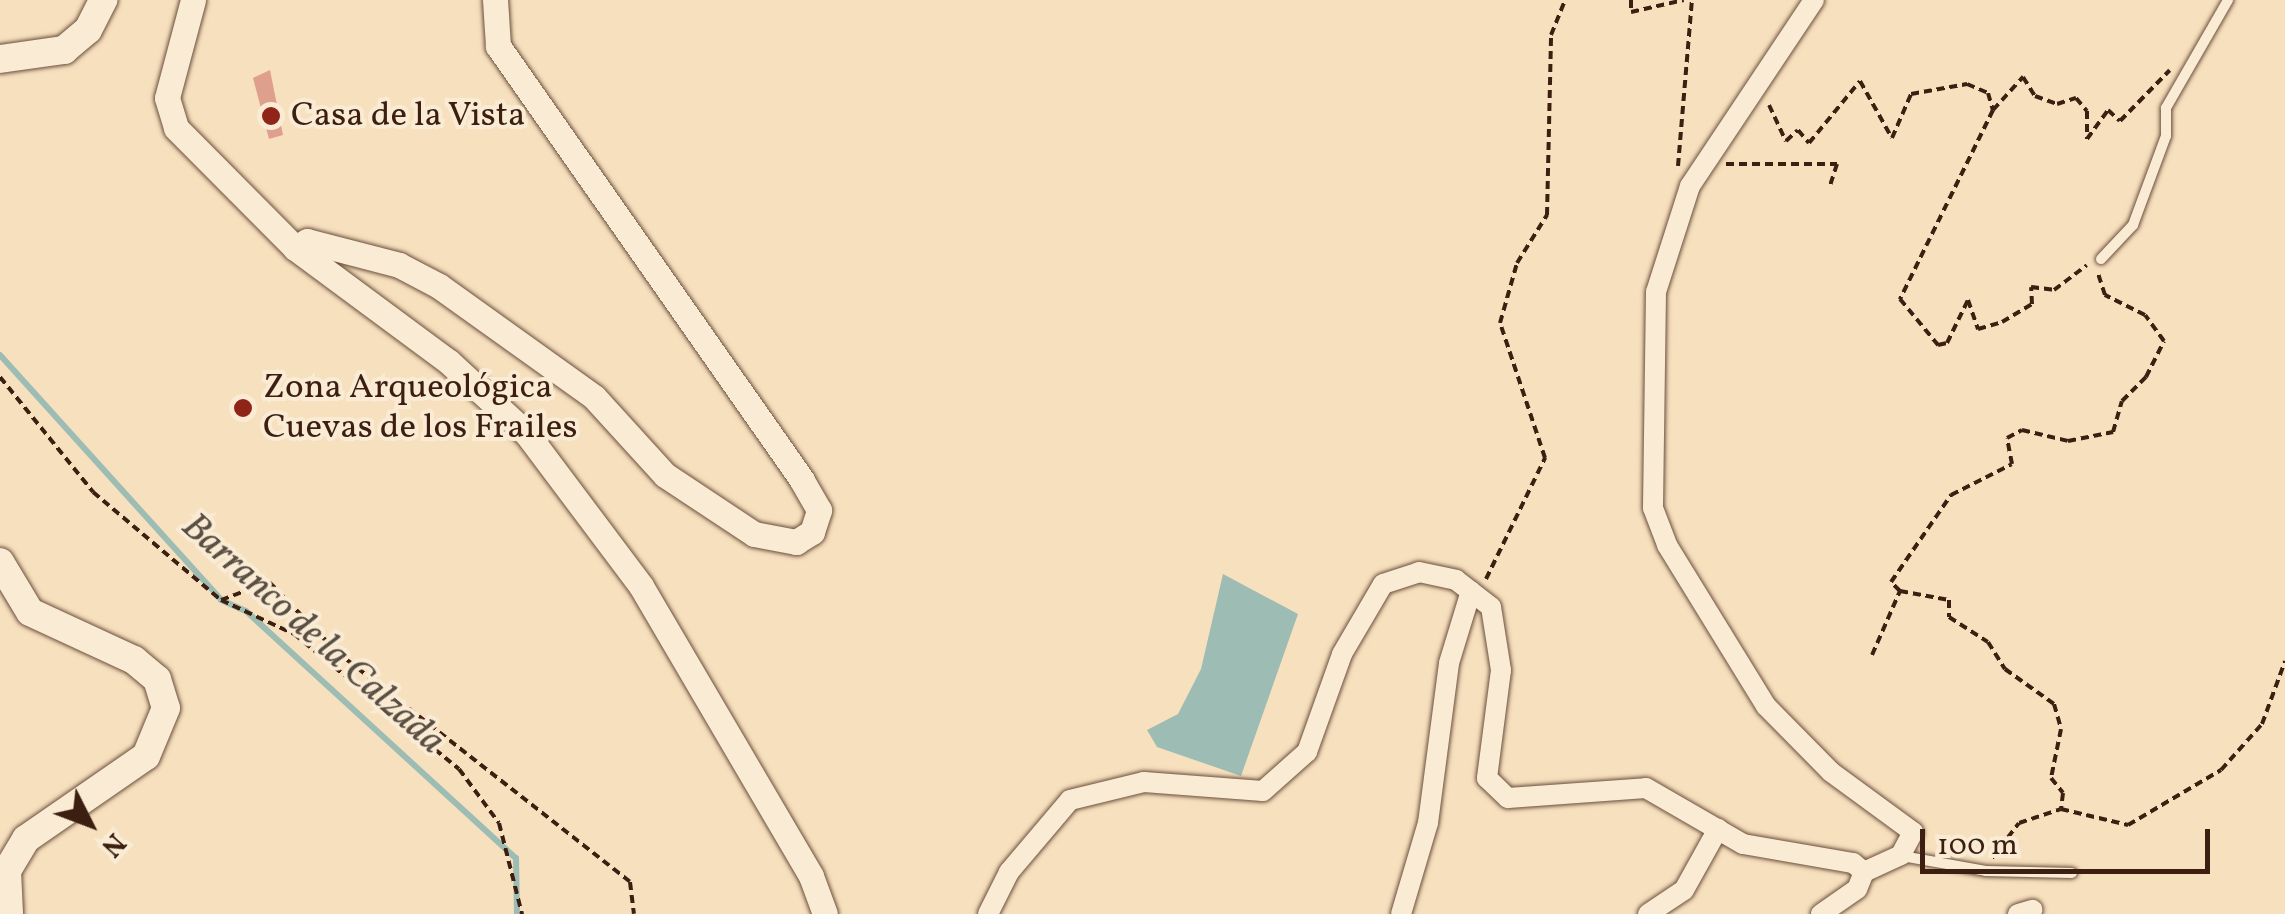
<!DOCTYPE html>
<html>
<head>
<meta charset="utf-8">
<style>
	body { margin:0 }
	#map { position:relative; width:2285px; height:914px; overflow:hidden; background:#f7e0be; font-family:Vollkorn,serif }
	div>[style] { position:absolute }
	.water>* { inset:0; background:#9dbdb4 }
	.stream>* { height:6px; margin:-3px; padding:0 3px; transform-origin:3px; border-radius:3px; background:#9dbdb4 }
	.building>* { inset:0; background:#de9f8c }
	.path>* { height:4px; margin-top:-2px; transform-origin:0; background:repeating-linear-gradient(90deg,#3c1f11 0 8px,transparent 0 13px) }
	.roads { filter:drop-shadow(0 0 2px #6b4f3c) drop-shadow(0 0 2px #6b4f3c) }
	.service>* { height:10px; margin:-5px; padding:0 5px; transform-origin:5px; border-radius:5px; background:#faebd5 }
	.minor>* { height:20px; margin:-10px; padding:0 10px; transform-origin:10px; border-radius:10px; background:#faebd5 }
	.tertiary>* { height:25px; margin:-12.5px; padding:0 12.5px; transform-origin:12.5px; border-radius:12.5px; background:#faebd5 }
	.secondary>* { height:28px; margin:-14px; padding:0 14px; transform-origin:14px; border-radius:14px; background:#faebd5 }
	.dots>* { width:28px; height:28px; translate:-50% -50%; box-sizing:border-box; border:5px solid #faebd5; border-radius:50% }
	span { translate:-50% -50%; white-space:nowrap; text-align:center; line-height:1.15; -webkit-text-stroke:8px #faebd5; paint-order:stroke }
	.poi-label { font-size:35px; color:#3c1f11 }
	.left { translate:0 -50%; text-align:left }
	.water-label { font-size:38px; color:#594e42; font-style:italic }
	.north { position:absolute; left:40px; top:774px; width:100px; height:100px; -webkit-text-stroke:8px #faebd5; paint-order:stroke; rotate:132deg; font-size:28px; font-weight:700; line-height:40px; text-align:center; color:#3c1f11 }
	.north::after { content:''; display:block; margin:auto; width:35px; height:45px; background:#3c1f11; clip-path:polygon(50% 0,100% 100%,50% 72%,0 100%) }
	.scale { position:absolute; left:1920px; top:829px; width:290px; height:45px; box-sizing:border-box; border:5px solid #3c1f11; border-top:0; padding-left:12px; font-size:30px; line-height:35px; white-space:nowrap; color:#3c1f11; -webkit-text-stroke:8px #faebd5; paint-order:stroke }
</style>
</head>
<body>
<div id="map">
	<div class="water">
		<div style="clip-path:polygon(1223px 574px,1298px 614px,1241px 776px,1157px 747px,1147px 730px,1178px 714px,1201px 669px)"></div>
	</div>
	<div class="stream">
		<div style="left:0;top:355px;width:330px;rotate:47.9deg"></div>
		<div style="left:221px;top:600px;width:27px;rotate:24deg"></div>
		<div style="left:246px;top:611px;width:366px;rotate:42.5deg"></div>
		<div style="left:516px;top:858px;width:56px;rotate:89deg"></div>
	</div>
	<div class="building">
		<div style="clip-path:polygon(270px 70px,283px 135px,269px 139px,253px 78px)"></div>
	</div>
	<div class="path">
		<div style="left:1631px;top:0;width:12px;rotate:90deg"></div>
		<div style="left:1631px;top:12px;width:54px;rotate:-12.8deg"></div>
		<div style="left:1769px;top:105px;width:40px;rotate:65deg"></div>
		<div style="left:1786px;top:141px;width:16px;rotate:-43deg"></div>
		<div style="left:1798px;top:130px;width:17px;rotate:50deg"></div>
		<div style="left:1809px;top:143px;width:80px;rotate:-50.6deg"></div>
		<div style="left:1860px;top:81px;width:65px;rotate:60.7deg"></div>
		<div style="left:1892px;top:138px;width:48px;rotate:-66.6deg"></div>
		<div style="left:1911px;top:94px;width:57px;rotate:-10.1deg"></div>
		<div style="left:1967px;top:84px;width:23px;rotate:23deg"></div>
		<div style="left:1988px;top:93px;width:18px;rotate:74deg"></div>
		<div style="left:1993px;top:110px;width:211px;rotate:116.2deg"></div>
		<div style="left:1900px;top:299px;width:60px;rotate:50.4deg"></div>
		<div style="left:1938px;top:345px;width:9px;rotate:-13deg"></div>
		<div style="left:1947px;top:343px;width:48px;rotate:-64deg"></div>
		<div style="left:1968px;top:300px;width:31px;rotate:71deg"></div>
		<div style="left:1978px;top:329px;width:25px;rotate:-16deg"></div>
		<div style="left:2002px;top:322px;width:35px;rotate:-31deg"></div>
		<div style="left:2032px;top:304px;width:17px;rotate:-93deg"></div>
		<div style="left:2031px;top:287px;width:23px;rotate:7deg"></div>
		<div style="left:2054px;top:290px;width:41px;rotate:-37.1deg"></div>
		<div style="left:1993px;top:110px;width:45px;rotate:-47.7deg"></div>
		<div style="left:2023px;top:77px;width:22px;rotate:58deg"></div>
		<div style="left:2035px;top:96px;width:23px;rotate:20deg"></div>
		<div style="left:2057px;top:104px;width:20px;rotate:-18deg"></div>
		<div style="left:2076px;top:98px;width:17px;rotate:50deg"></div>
		<div style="left:2087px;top:111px;width:28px;rotate:90deg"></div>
		<div style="left:2087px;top:139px;width:36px;rotate:-54deg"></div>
		<div style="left:2108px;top:110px;width:16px;rotate:43deg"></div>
		<div style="left:2120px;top:121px;width:71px;rotate:-45.6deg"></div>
		<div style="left:1726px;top:164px;width:111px"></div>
		<div style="left:1837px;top:164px;width:23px;rotate:108deg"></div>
		<div style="left:1678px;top:166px;width:167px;rotate:-85.2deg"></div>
		<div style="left:0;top:377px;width:148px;rotate:51deg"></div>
		<div style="left:93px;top:492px;width:167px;rotate:40.2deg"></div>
		<div style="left:221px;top:600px;width:51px;rotate:-20.6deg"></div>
		<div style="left:269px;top:582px;width:98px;rotate:45.8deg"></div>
		<div style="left:337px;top:652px;width:372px;rotate:38.1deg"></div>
		<div style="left:630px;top:882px;width:32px;rotate:83deg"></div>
		<div style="left:1486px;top:579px;width:135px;rotate:-64deg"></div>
		<div style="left:1545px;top:458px;width:142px;rotate:-108.4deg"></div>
		<div style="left:1500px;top:323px;width:62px;rotate:-74.2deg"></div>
		<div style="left:1517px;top:263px;width:57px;rotate:-58deg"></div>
		<div style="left:1547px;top:215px;width:180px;rotate:-88.7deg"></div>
		<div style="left:1551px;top:35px;width:38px;rotate:-68deg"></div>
		<div style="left:1900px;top:591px;width:13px;rotate:-135deg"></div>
		<div style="left:1891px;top:582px;width:106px;rotate:-55.4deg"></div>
		<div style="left:1951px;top:495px;width:68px;rotate:-26.9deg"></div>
		<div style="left:2012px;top:464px;width:26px;rotate:-101deg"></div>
		<div style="left:2007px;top:438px;width:17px;rotate:-28deg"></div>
		<div style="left:2022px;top:430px;width:47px;rotate:13.4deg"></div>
		<div style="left:2068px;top:441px;width:46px;rotate:-11.3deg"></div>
		<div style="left:2113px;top:432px;width:32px;rotate:-74deg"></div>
		<div style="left:2122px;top:401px;width:34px;rotate:-45deg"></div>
		<div style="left:2146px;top:377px;width:40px;rotate:-63.4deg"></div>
		<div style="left:2164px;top:341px;width:32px;rotate:-126deg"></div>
		<div style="left:2145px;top:315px;width:45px;rotate:-153.4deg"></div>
		<div style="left:2105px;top:295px;width:23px;rotate:-108deg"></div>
		<div style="left:221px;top:600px;width:81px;rotate:25deg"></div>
		<div style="left:294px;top:634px;width:213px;rotate:39.3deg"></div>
		<div style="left:459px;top:769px;width:67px;rotate:53.5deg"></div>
		<div style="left:499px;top:823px;width:94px;rotate:75.8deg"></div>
		<div style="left:1872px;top:655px;width:70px;rotate:-66.4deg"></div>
		<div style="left:1900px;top:591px;width:50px;rotate:10.4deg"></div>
		<div style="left:1949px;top:600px;width:17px;rotate:90deg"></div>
		<div style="left:1949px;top:617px;width:46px;rotate:32.7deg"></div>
		<div style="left:1988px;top:642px;width:32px;rotate:58deg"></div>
		<div style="left:2005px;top:669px;width:60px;rotate:35.5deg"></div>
		<div style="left:2054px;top:704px;width:26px;rotate:74deg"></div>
		<div style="left:2061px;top:729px;width:50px;rotate:101.5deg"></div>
		<div style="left:2051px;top:778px;width:19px;rotate:51deg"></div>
		<div style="left:2063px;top:793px;width:16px;rotate:97deg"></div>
		<div style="left:1992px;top:858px;width:44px;rotate:-52.4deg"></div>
		<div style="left:2019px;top:823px;width:44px;rotate:-18.4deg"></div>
		<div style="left:2061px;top:809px;width:69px;rotate:13.4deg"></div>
		<div style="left:2128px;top:825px;width:108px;rotate:-30.6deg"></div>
		<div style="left:2221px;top:770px;width:62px;rotate:-48.3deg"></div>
		<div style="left:2262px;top:724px;width:67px;rotate:-69.9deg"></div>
	</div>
	<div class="roads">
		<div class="service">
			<div style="left:2101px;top:259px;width:47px;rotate:-46.7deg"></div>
			<div style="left:2133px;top:225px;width:95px;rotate:-69.7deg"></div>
			<div style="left:2166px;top:136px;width:28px;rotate:-90deg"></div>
			<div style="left:2166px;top:108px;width:125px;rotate:-60.1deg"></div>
			<div style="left:1902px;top:856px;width:85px;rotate:10.1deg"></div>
			<div style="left:1986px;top:871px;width:86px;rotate:1.3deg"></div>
		</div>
		<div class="minor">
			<div style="left:1814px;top:0;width:224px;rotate:123.7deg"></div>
			<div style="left:1690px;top:186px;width:111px;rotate:107.8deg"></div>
			<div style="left:1656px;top:292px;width:216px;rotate:90.8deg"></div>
			<div style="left:1653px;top:508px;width:40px;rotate:69deg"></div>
			<div style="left:1667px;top:545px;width:189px;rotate:58.4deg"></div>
			<div style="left:1766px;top:706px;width:93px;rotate:45.4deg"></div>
			<div style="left:1831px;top:772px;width:102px;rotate:36.2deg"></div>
			<div style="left:1913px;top:832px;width:26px;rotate:118deg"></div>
			<div style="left:1901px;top:855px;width:41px;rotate:155.3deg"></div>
			<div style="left:988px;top:914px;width:47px;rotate:-63.4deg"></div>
			<div style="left:1009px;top:872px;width:94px;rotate:-49.7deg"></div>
			<div style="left:1070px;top:800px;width:76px;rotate:-13.7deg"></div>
			<div style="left:1144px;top:782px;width:119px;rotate:4.3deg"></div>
			<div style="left:1263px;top:791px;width:59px;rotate:-41.6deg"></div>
			<div style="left:1307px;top:752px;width:104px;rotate:-70.3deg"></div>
			<div style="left:1342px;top:654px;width:81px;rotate:-59.6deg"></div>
			<div style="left:1383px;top:584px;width:38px;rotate:-18deg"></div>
			<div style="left:1419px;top:572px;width:38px;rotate:12deg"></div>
			<div style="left:1456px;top:580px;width:44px;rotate:37.6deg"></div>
			<div style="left:1491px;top:607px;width:64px;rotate:81deg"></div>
			<div style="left:1501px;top:670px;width:109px;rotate:97.4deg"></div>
			<div style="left:1487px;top:778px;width:29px;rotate:44deg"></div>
			<div style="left:1508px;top:798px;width:138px;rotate:-4.1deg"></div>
			<div style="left:1646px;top:788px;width:112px;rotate:30deg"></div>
			<div style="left:1743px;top:844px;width:112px;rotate:9.8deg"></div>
			<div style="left:1853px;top:863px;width:14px;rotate:39deg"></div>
			<div style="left:1864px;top:872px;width:18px;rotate:112deg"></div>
			<div style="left:1857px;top:889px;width:44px;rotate:145.2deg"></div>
			<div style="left:1401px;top:914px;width:95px;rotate:-73.5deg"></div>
			<div style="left:1428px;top:823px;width:161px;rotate:-82.5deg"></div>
			<div style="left:1449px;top:663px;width:75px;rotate:-73deg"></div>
			<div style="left:1648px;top:914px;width:43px;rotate:-33.7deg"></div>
			<div style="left:1684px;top:890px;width:70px;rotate:-60.9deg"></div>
			<div style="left:2018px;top:914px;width:15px;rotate:-16deg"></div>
		</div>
		<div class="tertiary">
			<div style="left:193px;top:0;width:101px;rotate:104.9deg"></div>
			<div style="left:167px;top:98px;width:31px;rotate:73deg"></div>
			<div style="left:176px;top:128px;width:169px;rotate:45.2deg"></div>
			<div style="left:295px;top:248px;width:192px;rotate:36.5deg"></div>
			<div style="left:449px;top:362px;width:106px;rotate:42.7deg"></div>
			<div style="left:527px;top:434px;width:190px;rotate:53.1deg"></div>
			<div style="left:641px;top:586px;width:336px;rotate:59.6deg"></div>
			<div style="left:811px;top:876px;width:40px;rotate:69.8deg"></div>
			<div style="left:295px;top:248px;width:14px;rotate:-30deg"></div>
			<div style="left:307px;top:241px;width:95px;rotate:14.6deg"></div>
			<div style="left:399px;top:265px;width:45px;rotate:27.7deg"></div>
			<div style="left:439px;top:286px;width:191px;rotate:35.6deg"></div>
			<div style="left:594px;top:397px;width:105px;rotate:47.7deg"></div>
			<div style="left:665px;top:475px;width:107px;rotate:33.5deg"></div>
			<div style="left:754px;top:534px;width:43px;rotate:10.8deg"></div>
			<div style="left:796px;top:542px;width:19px;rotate:-32deg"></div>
			<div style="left:812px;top:532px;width:23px;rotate:-72deg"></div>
			<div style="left:819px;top:510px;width:34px;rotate:-120deg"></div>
			<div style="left:802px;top:480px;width:530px;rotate:-125.01deg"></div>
			<div style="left:498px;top:46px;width:46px;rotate:-93.7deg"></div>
		</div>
		<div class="secondary">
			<div style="left:0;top:59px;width:65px;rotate:-8deg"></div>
			<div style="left:64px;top:50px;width:31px;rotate:-40deg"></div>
			<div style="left:88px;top:30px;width:34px;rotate:-63deg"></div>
			<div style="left:0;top:562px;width:58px;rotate:59deg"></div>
			<div style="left:30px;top:612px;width:115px;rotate:24.8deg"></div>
			<div style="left:134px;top:660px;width:30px;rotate:40deg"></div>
			<div style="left:157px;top:679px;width:30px;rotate:73deg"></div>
			<div style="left:166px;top:708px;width:52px;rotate:112.6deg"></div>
			<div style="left:146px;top:756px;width:146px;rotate:145.3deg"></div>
			<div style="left:26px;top:839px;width:37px;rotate:121deg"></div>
			<div style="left:7px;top:871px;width:43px;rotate:87.3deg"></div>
		</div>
	</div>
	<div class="dots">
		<div style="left:271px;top:116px;background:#8f2418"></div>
		<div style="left:243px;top:408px;background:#8f2418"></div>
	</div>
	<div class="poi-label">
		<span class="left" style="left:291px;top:116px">Casa de la Vista</span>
		<span class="left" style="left:263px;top:408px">Zona Arqueológica<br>Cuevas de los Frailes</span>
	</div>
	<div class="water-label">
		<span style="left:312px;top:635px;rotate:42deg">Barranco de la Calzada</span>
	</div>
	<div class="north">N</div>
	<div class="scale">100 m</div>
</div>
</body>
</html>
